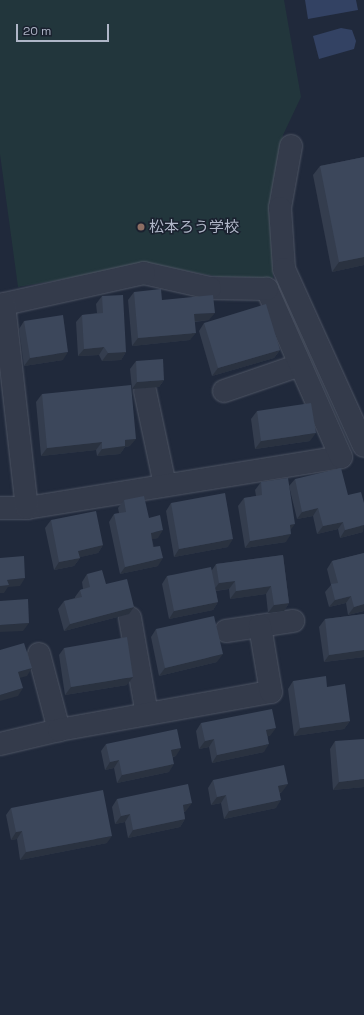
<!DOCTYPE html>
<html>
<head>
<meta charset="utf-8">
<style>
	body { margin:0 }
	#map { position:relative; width:364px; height:1015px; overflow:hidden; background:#20293b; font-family:"Space Grotesk","Noto Sans JP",sans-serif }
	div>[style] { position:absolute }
	.green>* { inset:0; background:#22363c }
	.water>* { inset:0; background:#334263 }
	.roads { filter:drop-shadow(0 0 1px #4f5665) drop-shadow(0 0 1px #4f5665) }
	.street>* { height:22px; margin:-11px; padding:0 11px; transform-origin:11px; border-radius:11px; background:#343b4b }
	.wall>* { inset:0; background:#343d4e }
	.shaded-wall>* { inset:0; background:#2a3240 }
	.building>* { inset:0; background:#3c475b }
	.dots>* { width:11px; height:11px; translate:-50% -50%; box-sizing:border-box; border:2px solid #1a212f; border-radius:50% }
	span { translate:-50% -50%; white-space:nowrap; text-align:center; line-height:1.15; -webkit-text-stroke:3px #1a212f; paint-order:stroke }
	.poi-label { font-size:15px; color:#afb6c7 }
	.left { translate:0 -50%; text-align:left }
	.scale { position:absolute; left:16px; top:24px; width:93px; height:18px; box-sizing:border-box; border:2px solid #afb6c7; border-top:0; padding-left:5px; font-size:12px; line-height:14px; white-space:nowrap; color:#afb6c7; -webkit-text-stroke:3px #1a212f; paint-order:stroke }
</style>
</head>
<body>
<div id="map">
	<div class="green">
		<div style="clip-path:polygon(0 0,284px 0,301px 97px,283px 135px,272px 201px,273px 278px,219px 277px,151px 264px,18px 287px,0 154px)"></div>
	</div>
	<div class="water">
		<div style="clip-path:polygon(305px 0,356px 0,358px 10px,308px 19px)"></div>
		<div style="clip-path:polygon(341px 28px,352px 30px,356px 41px,354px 49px,319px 59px,313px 36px)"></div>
	</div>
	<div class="roads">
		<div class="street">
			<div style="left:291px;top:146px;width:63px;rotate:100.1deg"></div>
			<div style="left:280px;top:208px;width:61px;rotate:86.2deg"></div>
			<div style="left:284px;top:269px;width:194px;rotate:65.7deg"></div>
			<div style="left:145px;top:391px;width:96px;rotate:78deg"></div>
			<div style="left:224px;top:391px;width:80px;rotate:-18.9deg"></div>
			<div style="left:0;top:508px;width:27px"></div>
			<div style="left:27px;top:508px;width:318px;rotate:-9.2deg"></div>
			<div style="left:341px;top:457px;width:184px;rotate:-113.8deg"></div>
			<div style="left:267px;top:289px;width:57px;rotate:-179deg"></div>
			<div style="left:210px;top:288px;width:68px;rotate:-167.2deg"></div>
			<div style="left:144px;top:273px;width:143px;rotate:167.5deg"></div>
			<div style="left:4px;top:304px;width:205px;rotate:83.6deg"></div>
			<div style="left:130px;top:618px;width:97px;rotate:80deg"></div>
			<div style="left:226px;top:631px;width:68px;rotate:-8.5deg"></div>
			<div style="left:39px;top:654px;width:79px;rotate:75.3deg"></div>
			<div style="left:0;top:744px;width:61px;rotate:-13.3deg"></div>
			<div style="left:59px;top:730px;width:215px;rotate:-10.2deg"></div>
			<div style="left:271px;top:692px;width:67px;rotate:-99.5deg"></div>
		</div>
	</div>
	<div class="wall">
		<div style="clip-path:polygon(364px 157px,364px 265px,332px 272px,313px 175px,320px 166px)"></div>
		<div style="clip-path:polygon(134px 292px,162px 300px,209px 320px,195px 322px,190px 340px,132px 346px,128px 300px)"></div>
		<div style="clip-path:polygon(102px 296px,126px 352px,121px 360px,102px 361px,99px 355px,78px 356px,76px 322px,82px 315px,97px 313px,96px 304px)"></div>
		<div style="clip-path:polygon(24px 321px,63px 360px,24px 366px,19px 329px)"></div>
		<div style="clip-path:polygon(204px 323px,280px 350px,274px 358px,212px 376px,199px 331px)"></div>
		<div style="clip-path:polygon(136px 361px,164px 380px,159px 387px,132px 389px,130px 369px)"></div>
		<div style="clip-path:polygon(42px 394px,130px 446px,125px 447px,120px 454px,97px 456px,96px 450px,41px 456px,36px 402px)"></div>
		<div style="clip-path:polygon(257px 411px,310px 441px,255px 449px,251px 419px)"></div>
		<div style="clip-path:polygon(295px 479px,348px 495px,363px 532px,340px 538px,338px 529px,317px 534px,313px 516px,297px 519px,289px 486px)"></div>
		<div style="clip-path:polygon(261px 482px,286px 542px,245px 548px,238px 506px,244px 498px,256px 496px,255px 490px)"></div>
		<div style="clip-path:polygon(124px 500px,149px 518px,158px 538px,152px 539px,158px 566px,120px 574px,109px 522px,114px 514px,119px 513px,118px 508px)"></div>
		<div style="clip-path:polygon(171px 503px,228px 547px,174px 557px,166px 511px)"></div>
		<div style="clip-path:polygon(51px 520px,103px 545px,98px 553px,80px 557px,80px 558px,74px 566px,54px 570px,45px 528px)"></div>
		<div style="clip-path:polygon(364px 553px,364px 611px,348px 615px,346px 603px,329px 607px,325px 592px,331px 585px,327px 569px,332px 561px)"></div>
		<div style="clip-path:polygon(283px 555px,289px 603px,284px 611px,268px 613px,266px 594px,230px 599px,229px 589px,216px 591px,218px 602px,213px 610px,169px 619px,162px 584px,167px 576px,212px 570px,216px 564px)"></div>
		<div style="clip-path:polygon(87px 574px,106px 584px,134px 607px,129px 614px,64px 631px,58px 609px,64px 601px,75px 598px,75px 597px,80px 590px,83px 589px,82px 582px)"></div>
		<div style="clip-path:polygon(364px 614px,364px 657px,324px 662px,319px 627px,325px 619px)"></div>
		<div style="clip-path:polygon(156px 629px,217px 662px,159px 676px,151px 637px)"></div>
		<div style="clip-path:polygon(64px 648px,127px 685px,65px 695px,59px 655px)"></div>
		<div style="clip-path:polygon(293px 681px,327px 687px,350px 721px,344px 729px,294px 736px,288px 689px)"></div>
		<div style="clip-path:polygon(201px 723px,270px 736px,268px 736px,264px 752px,212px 763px,209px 747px,199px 749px,196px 731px)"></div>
		<div style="clip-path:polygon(335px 741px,364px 787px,333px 790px,330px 749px)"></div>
		<div style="clip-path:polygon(106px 744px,176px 756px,173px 757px,169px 772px,117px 783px,114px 768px,105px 770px,101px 751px)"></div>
		<div style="clip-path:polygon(213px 780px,282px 792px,280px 793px,276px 808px,224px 819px,221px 803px,211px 805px,208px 788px)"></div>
		<div style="clip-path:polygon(117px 799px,186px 811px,184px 812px,185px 819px,180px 827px,128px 838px,125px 822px,115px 824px,112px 807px)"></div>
		<div style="clip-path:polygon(11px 808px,107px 843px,20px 860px,17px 839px,11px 840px,6px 815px)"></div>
	</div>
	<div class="shaded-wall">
		<div style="clip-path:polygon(364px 257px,364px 265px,332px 272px,339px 262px)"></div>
		<div style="clip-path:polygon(215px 313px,209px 320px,189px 322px,194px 314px)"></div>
		<div style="clip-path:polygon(196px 333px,190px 340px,132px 346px,138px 338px)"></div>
		<div style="clip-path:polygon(104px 347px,99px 355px,78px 356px,84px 349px)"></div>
		<div style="clip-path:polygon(280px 350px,274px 358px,212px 376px,218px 368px)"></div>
		<div style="clip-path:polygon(68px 352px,63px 360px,24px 366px,30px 358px)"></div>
		<div style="clip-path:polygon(126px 352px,121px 360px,102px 361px,108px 353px)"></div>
		<div style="clip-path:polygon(164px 380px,159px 387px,132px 389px,137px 382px)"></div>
		<div style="clip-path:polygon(316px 433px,310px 441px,255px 449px,261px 441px)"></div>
		<div style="clip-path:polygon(136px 439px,130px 446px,125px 447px,120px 454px,97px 456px,102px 449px,125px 440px)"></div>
		<div style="clip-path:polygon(102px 442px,96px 450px,41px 456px,47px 448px)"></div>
		<div style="clip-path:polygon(318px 508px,313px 516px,297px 519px,302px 512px)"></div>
		<div style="clip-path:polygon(343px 522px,338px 529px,317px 534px,323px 526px)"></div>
		<div style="clip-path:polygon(295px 524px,289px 532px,290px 525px)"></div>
		<div style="clip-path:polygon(364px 525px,363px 532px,340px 538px,345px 530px)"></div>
		<div style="clip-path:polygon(163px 530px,158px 538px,145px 541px,151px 533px)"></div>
		<div style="clip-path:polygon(291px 534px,286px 542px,245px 548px,250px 541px)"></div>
		<div style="clip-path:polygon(233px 539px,228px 547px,174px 557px,179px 549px)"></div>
		<div style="clip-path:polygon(103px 545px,98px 553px,73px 559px,78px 551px)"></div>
		<div style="clip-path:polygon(80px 558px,74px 566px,54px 570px,59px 562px)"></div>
		<div style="clip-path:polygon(163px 558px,158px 566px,120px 574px,125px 567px)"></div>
		<div style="clip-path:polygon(25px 578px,20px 586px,8px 587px,4px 593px,0 593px,0 586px,7px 580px)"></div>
		<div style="clip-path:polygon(235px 581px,229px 589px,213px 591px,219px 583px)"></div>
		<div style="clip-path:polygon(271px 586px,266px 594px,230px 599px,236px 591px)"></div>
		<div style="clip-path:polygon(351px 596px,346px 603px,329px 607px,335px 600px)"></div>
		<div style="clip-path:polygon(218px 602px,213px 610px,169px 619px,174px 611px)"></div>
		<div style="clip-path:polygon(289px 603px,284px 611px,268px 613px,274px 605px)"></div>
		<div style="clip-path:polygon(364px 604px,364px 611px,348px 615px,354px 607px)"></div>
		<div style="clip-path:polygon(134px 607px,129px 614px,64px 631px,70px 624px)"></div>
		<div style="clip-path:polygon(29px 623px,23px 631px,0 632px,0 625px)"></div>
		<div style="clip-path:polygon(364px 650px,364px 657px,324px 662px,329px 655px)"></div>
		<div style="clip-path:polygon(223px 654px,217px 662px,159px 676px,165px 668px)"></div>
		<div style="clip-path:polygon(32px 668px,27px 676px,12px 680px,18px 672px)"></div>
		<div style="clip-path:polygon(133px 677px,127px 685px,65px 695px,71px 687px)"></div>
		<div style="clip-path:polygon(23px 688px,18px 696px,0 701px,0 695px)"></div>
		<div style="clip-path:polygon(350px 721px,344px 729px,294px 736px,300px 728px)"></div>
		<div style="clip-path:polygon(276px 728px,270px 736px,261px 737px,266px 730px)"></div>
		<div style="clip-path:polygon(214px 739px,209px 747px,199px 749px,205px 741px)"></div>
		<div style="clip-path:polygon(269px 744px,264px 752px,212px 763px,217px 755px)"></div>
		<div style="clip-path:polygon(181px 748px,176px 756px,166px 758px,171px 750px)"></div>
		<div style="clip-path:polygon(119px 760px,114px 768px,105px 770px,110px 762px)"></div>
		<div style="clip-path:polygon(174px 764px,169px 772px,117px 783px,122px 775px)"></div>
		<div style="clip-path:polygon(364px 779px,364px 787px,333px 790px,339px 782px)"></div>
		<div style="clip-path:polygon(288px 784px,282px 792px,273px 794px,278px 786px)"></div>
		<div style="clip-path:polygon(226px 795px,221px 803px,211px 805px,217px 797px)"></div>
		<div style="clip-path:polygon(281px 800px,276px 808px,224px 819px,229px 811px)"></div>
		<div style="clip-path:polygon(192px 803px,186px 811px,177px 813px,183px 805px)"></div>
		<div style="clip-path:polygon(130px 814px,125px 822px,115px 824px,121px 816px)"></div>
		<div style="clip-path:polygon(185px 819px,180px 827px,128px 838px,133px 830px)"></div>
		<div style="clip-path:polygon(22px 831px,17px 839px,11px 840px,16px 832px)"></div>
		<div style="clip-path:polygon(112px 836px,107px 843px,20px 860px,26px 852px)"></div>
	</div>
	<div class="building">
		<div style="clip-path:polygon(364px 157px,364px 257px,339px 262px,320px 166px)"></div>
		<div style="clip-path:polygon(161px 289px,162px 300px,213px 295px,215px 313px,194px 314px,196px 333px,138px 338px,134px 292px)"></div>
		<div style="clip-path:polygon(123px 295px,126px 352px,108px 353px,104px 347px,84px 349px,82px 315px,103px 313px,102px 296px)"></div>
		<div style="clip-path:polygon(266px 304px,280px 350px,218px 368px,204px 323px)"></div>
		<div style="clip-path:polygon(63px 315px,68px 352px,30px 358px,24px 321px)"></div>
		<div style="clip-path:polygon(163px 359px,164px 380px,137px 382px,136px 361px)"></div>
		<div style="clip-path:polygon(131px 385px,136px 439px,125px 440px,125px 446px,102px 449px,102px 442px,47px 448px,42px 394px)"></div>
		<div style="clip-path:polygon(311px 403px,316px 433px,261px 441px,257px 411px)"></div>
		<div style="clip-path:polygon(341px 468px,348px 495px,361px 492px,364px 503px,364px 525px,345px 530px,343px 522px,323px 526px,318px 508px,302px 512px,295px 479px)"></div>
		<div style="clip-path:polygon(288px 478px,295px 524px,290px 525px,291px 534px,250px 541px,244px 498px,262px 495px,261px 482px)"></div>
		<div style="clip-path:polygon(225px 493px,233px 539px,179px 549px,171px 503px)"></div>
		<div style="clip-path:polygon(144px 496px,149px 518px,160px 515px,163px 530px,151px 533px,153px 547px,160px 546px,163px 558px,125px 567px,114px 514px,126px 512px,124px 500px)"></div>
		<div style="clip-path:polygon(96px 511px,103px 545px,78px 551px,80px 558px,59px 562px,51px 520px)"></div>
		<div style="clip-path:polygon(364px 553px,364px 604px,354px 607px,351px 596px,335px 600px,331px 584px,338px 583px,332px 561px)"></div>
		<div style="clip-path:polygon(283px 555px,289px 603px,274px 605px,271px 586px,236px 591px,235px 581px,219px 583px,216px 564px)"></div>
		<div style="clip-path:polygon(24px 556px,25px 578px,7px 580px,9px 585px,0 586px,0 558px)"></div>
		<div style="clip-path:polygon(211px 567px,218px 602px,174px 611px,167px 576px)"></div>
		<div style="clip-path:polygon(102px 570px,106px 584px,127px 579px,134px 607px,70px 624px,64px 601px,82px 597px,80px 590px,90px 587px,87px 574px)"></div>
		<div style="clip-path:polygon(28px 599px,29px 623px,0 625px,0 601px)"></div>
		<div style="clip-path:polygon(364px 614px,364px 650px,329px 655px,325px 619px)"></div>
		<div style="clip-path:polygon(214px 616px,223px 654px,165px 668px,156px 629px)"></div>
		<div style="clip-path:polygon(127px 637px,133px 677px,71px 687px,64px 648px)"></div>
		<div style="clip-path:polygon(24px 643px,32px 668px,18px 672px,23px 688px,0 695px,0 650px)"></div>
		<div style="clip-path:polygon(326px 676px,327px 687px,345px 684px,350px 721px,300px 728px,293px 681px)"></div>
		<div style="clip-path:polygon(272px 709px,276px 728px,266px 730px,269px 744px,217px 755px,214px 739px,205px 741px,201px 723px)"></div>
		<div style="clip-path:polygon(177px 729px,181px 748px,171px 750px,174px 764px,122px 775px,119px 760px,110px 762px,106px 744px)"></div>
		<div style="clip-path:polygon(364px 739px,364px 779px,339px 782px,335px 741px)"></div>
		<div style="clip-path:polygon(284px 765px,288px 784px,278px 786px,281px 800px,229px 811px,226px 795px,217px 797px,213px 780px)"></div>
		<div style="clip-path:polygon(188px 784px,192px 803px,183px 805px,185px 819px,133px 830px,130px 814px,121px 816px,117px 799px)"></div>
		<div style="clip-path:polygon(103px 790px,112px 836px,26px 852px,22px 831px,16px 832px,11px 808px)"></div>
	</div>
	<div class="dots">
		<div style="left:141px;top:227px;background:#8d6e63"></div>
	</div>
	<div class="poi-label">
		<span class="left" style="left:149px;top:227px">松本ろう学校</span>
	</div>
	<div class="scale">20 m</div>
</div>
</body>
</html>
